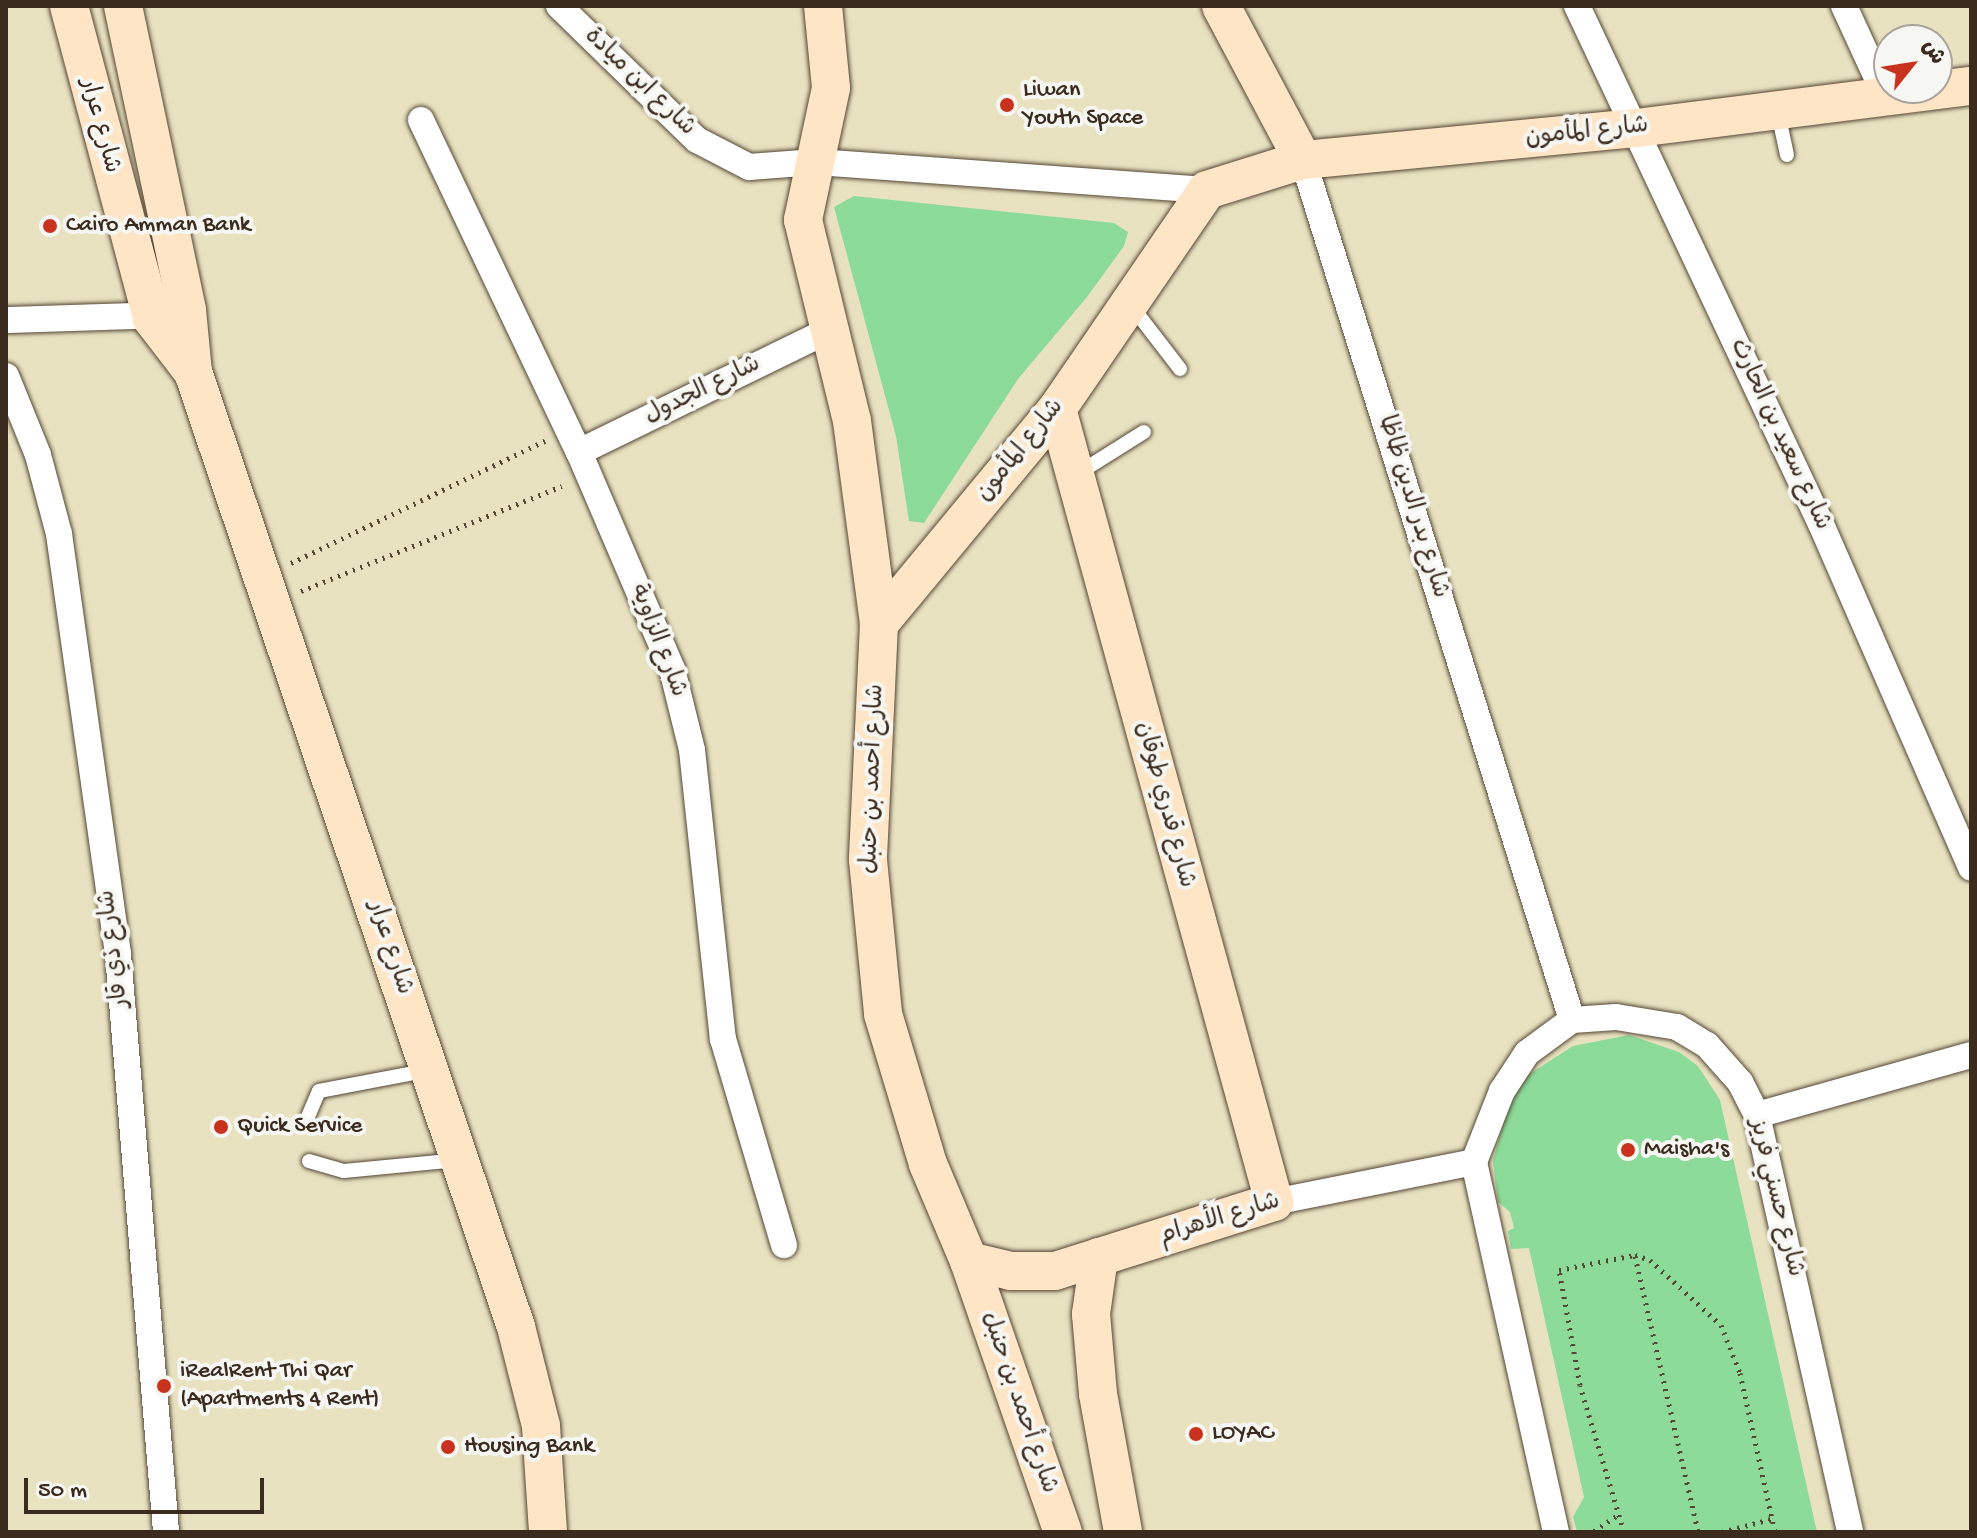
<!DOCTYPE html>
<html>
<head>
<meta charset="utf-8">
<style>
	body { margin:0 }
	#map { position:relative; width:1977px; height:1538px; overflow:hidden; background:#e8e2c0; font-family:"Gochi Hand","Playpen Sans Arabic",sans-serif }
	div>[style] { position:absolute }
	.green>* { inset:0; background:#8ddb99 }
	.path>* { height:5px; margin-top:-2.5px; transform-origin:0; background:repeating-linear-gradient(90deg,#554636 0 2px,transparent 0 8px) }
	.roads { filter:drop-shadow(0 0 2px #554636) drop-shadow(0 0 2px #554636) }
	.lane>* { height:14px; margin:-7px; padding:0 7px; transform-origin:7px; border-radius:7px; background:#fff }
	.street>* { height:26px; margin:-13px; padding:0 13px; transform-origin:13px; border-radius:13px; background:#fff }
	.secondary>* { height:38px; margin:-19px; padding:0 19px; transform-origin:19px; border-radius:19px; background:#fee5c5 }
	.dots>* { width:22px; height:22px; translate:-50% -50%; box-sizing:border-box; border:4px solid #f6f6f2; border-radius:50% }
	span { translate:-50% -50%; white-space:nowrap; text-align:center; line-height:1.15; -webkit-text-stroke:8px #f6f6f2; paint-order:stroke }
	.street-label { font-size:24px; color:#3b2a1e }
	.poi-label { font-size:24px; color:#3b2a1e }
	.left { translate:0 -50%; text-align:left }
	.frame { position:absolute; inset:0; border:8px solid #3b2a1e; pointer-events:none }
	.north { position:absolute; left:1873px; top:24px; width:80px; height:80px; box-sizing:border-box; background:#f6f6f2; border:2px solid #aba49d; border-radius:50%; rotate:60deg; font-size:22px; font-weight:700; line-height:32px; text-align:center; color:#3b2a1e }
	.north::after { content:''; display:block; margin:auto; width:28px; height:36px; background:#c8321e; clip-path:polygon(50% 0,100% 100%,50% 72%,0 100%) }
	.scale { position:absolute; left:24px; top:1478px; width:240px; height:36px; box-sizing:border-box; border:4px solid #3b2a1e; border-top:0; padding-left:10px; font-size:24px; line-height:28px; white-space:nowrap; color:#3b2a1e; -webkit-text-stroke:6px #f6f6f2; paint-order:stroke }
</style>
</head>
<body>
<div id="map">
	<div class="green">
		<div style="clip-path:polygon(854px 196px,1114px 223px,1128px 232px,1124px 246px,1087px 297px,1018px 379px,924px 523px,909px 521px,896px 436px,834px 207px)"></div>
		<div style="clip-path:polygon(1629px 1035px,1679px 1052px,1698px 1066px,1720px 1100px,1817px 1532px,1577px 1532px,1573px 1517px,1584px 1497px,1529px 1248px,1511px 1249px,1508px 1231px,1514px 1228px,1510px 1212px,1498px 1202px,1493px 1161px,1505px 1116px,1525px 1077px,1573px 1046px)"></div>
	</div>
	<div class="path">
		<div style="left:291px;top:563px;width:282px;rotate:-25.7deg"></div>
		<div style="left:301px;top:591px;width:281px;rotate:-21.9deg"></div>
		<div style="left:1635px;top:1256px;width:283px;rotate:77.1deg"></div>
		<div style="left:1594px;top:1531px;width:30px;rotate:-34deg"></div>
		<div style="left:1624px;top:1532px;width:153px;rotate:-106.7deg"></div>
		<div style="left:1580px;top:1385px;width:117px;rotate:-100.3deg"></div>
		<div style="left:1559px;top:1270px;width:77px;rotate:-11.2deg"></div>
		<div style="left:1635px;top:1255px;width:16px;rotate:18deg"></div>
		<div style="left:1650px;top:1260px;width:96px;rotate:42.5deg"></div>
		<div style="left:1721px;top:1325px;width:52px;rotate:68.4deg"></div>
		<div style="left:1740px;top:1373px;width:163px;rotate:77.6deg"></div>
		<div style="left:1722px;top:1532px;width:51px;rotate:-14.9deg"></div>
	</div>
	<div class="roads">
		<div class="lane">
			<div style="left:1778px;top:113px;width:43px;rotate:77.9deg"></div>
			<div style="left:1130px;top:304px;width:82px;rotate:52.4deg"></div>
			<div style="left:1077px;top:474px;width:79px;rotate:-32.1deg"></div>
			<div style="left:307px;top:1119px;width:30px;rotate:-67deg"></div>
			<div style="left:319px;top:1091px;width:112px;rotate:-10.8deg"></div>
			<div style="left:309px;top:1161px;width:36px;rotate:16deg"></div>
			<div style="left:344px;top:1171px;width:116px;rotate:-5.5deg"></div>
		</div>
		<div class="street">
			<div style="left:559px;top:6px;width:192px;rotate:44.2deg"></div>
			<div style="left:697px;top:140px;width:59px;rotate:27.4deg"></div>
			<div style="left:749px;top:167px;width:67px;rotate:-4.3deg"></div>
			<div style="left:816px;top:162px;width:392px;rotate:4.1deg"></div>
			<div style="left:1577px;top:6px;width:573px;rotate:64.78deg"></div>
			<div style="left:1821px;top:524px;width:375px;rotate:66.4deg"></div>
			<div style="left:1844px;top:6px;width:98px;rotate:65.3deg"></div>
			<div style="left:421px;top:120px;width:368px;rotate:64.6deg"></div>
			<div style="left:579px;top:452px;width:236px;rotate:66.8deg"></div>
			<div style="left:672px;top:669px;width:83px;rotate:76.1deg"></div>
			<div style="left:692px;top:750px;width:291px;rotate:83.9deg"></div>
			<div style="left:723px;top:1039px;width:215px;rotate:73.5deg"></div>
			<div style="left:1303px;top:160px;width:901px;rotate:72.63deg"></div>
			<div style="left:6px;top:320px;width:162px;rotate:-1.8deg"></div>
			<div style="left:6px;top:376px;width:85px;rotate:67.9deg"></div>
			<div style="left:38px;top:455px;width:82px;rotate:75.1deg"></div>
			<div style="left:59px;top:534px;width:424px;rotate:82deg"></div>
			<div style="left:118px;top:954px;width:580px;rotate:85.25deg"></div>
			<div style="left:579px;top:452px;width:276px;rotate:-26deg"></div>
			<div style="left:1757px;top:1115px;width:222px;rotate:-15.7deg"></div>
			<div style="left:1274px;top:1202px;width:204px;rotate:-11.3deg"></div>
			<div style="left:1556px;top:1532px;width:379px;rotate:-102.5deg"></div>
			<div style="left:1474px;top:1162px;width:76px;rotate:-68.5deg"></div>
			<div style="left:1502px;top:1091px;width:45px;rotate:-56.7deg"></div>
			<div style="left:1527px;top:1053px;width:56px;rotate:-36.3deg"></div>
			<div style="left:1572px;top:1020px;width:44px;rotate:-3.9deg"></div>
			<div style="left:1616px;top:1017px;width:62px;rotate:9.3deg"></div>
			<div style="left:1677px;top:1027px;width:35px;rotate:31deg"></div>
			<div style="left:1707px;top:1045px;width:50px;rotate:48.3deg"></div>
			<div style="left:1740px;top:1082px;width:37px;rotate:63deg"></div>
			<div style="left:1757px;top:1115px;width:427px;rotate:77.4deg"></div>
		</div>
		<div class="secondary">
			<div style="left:69px;top:6px;width:324px;rotate:75.1deg"></div>
			<div style="left:152px;top:319px;width:67px;rotate:52.3deg"></div>
			<div style="left:123px;top:6px;width:311px;rotate:78.1deg"></div>
			<div style="left:187px;top:310px;width:62px;rotate:84.5deg"></div>
			<div style="left:193px;top:372px;width:1008px;rotate:71.31deg"></div>
			<div style="left:516px;top:1327px;width:102px;rotate:75.8deg"></div>
			<div style="left:541px;top:1426px;width:106px;rotate:86.2deg"></div>
			<div style="left:823px;top:6px;width:82px;rotate:84.4deg"></div>
			<div style="left:831px;top:88px;width:135px;rotate:102deg"></div>
			<div style="left:803px;top:220px;width:207px;rotate:76.3deg"></div>
			<div style="left:852px;top:421px;width:205px;rotate:82.4deg"></div>
			<div style="left:879px;top:624px;width:236px;rotate:92.7deg"></div>
			<div style="left:868px;top:860px;width:155px;rotate:84.4deg"></div>
			<div style="left:883px;top:1014px;width:157px;rotate:73.3deg"></div>
			<div style="left:928px;top:1164px;width:105px;rotate:67.1deg"></div>
			<div style="left:969px;top:1261px;width:287px;rotate:70.9deg"></div>
			<div style="left:1221px;top:6px;width:174px;rotate:62deg"></div>
			<div style="left:879px;top:624px;width:279px;rotate:-50.4deg"></div>
			<div style="left:1057px;top:409px;width:265px;rotate:-55.6deg"></div>
			<div style="left:1207px;top:190px;width:101px;rotate:-17.4deg"></div>
			<div style="left:1303px;top:160px;width:336px;rotate:-5.5deg"></div>
			<div style="left:1637px;top:128px;width:337px;rotate:-7.2deg"></div>
			<div style="left:1099px;top:1257px;width:58px;rotate:98deg"></div>
			<div style="left:1091px;top:1314px;width:80px;rotate:85deg"></div>
			<div style="left:1098px;top:1394px;width:140px;rotate:79.7deg"></div>
			<div style="left:969px;top:1261px;width:43px;rotate:13.4deg"></div>
			<div style="left:1011px;top:1271px;width:44px"></div>
			<div style="left:1055px;top:1271px;width:230px;rotate:-17.5deg"></div>
			<div style="left:1274px;top:1202px;width:822px;rotate:-105.3deg"></div>
		</div>
	</div>
	<div class="dots">
		<div style="left:1007px;top:105px;background:#c8321e"></div>
		<div style="left:50px;top:226px;background:#c8321e"></div>
		<div style="left:221px;top:1127px;background:#c8321e"></div>
		<div style="left:1628px;top:1150px;background:#c8321e"></div>
		<div style="left:164px;top:1386px;background:#c8321e"></div>
		<div style="left:1196px;top:1434px;background:#c8321e"></div>
		<div style="left:448px;top:1447px;background:#c8321e"></div>
	</div>
	<div class="street-label">
		<span style="left:639px;top:83px;rotate:44deg">شارع ابن ميادة</span>
		<span style="left:99px;top:126px;rotate:75deg">شارع عرار</span>
		<span style="left:1587px;top:133px;rotate:-6deg">شارع المأمون</span>
		<span style="left:703px;top:391px;rotate:-26deg">شارع الجدول</span>
		<span style="left:1779px;top:435px;rotate:65deg">شارع سعيد بن الحارث</span>
		<span style="left:1021px;top:451px;rotate:-51deg">شارع المأمون</span>
		<span style="left:1412px;top:507px;rotate:73deg">شارع بدر الدين ظاظا</span>
		<span style="left:657px;top:641px;rotate:69deg">شارع الزاوية</span>
		<span style="left:874px;top:779px;rotate:-88deg">شارع أحمد بن حنبل</span>
		<span style="left:1164px;top:805px;rotate:75deg">شارع قدري طوقان</span>
		<span style="left:389px;top:948px;rotate:72deg">شارع عرار</span>
		<span style="left:115px;top:949px;rotate:-97deg">شارع ذي قار</span>
		<span style="left:1775px;top:1198px;rotate:76deg">شارع حسني فريز</span>
		<span style="left:1220px;top:1220px;rotate:-17deg">شارع الأهرام</span>
		<span style="left:1018px;top:1403px;rotate:71deg">شارع أحمد بن حنبل</span>
	</div>
	<div class="poi-label">
		<span class="left" style="left:1023px;top:105px">Liwan<br>Youth Space</span>
		<span class="left" style="left:66px;top:226px">Cairo Amman Bank</span>
		<span class="left" style="left:237px;top:1127px">Quick Service</span>
		<span class="left" style="left:1644px;top:1150px">Maisha's</span>
		<span class="left" style="left:180px;top:1386px">iRealRent Thi Qar<br>(Apartments 4 Rent)</span>
		<span class="left" style="left:1212px;top:1434px">LOYAC</span>
		<span class="left" style="left:464px;top:1447px">Housing Bank</span>
	</div>
	<div class="frame"></div>
	<div class="north">ش</div>
	<div class="scale">50 m</div>
</div>
</body>
</html>
